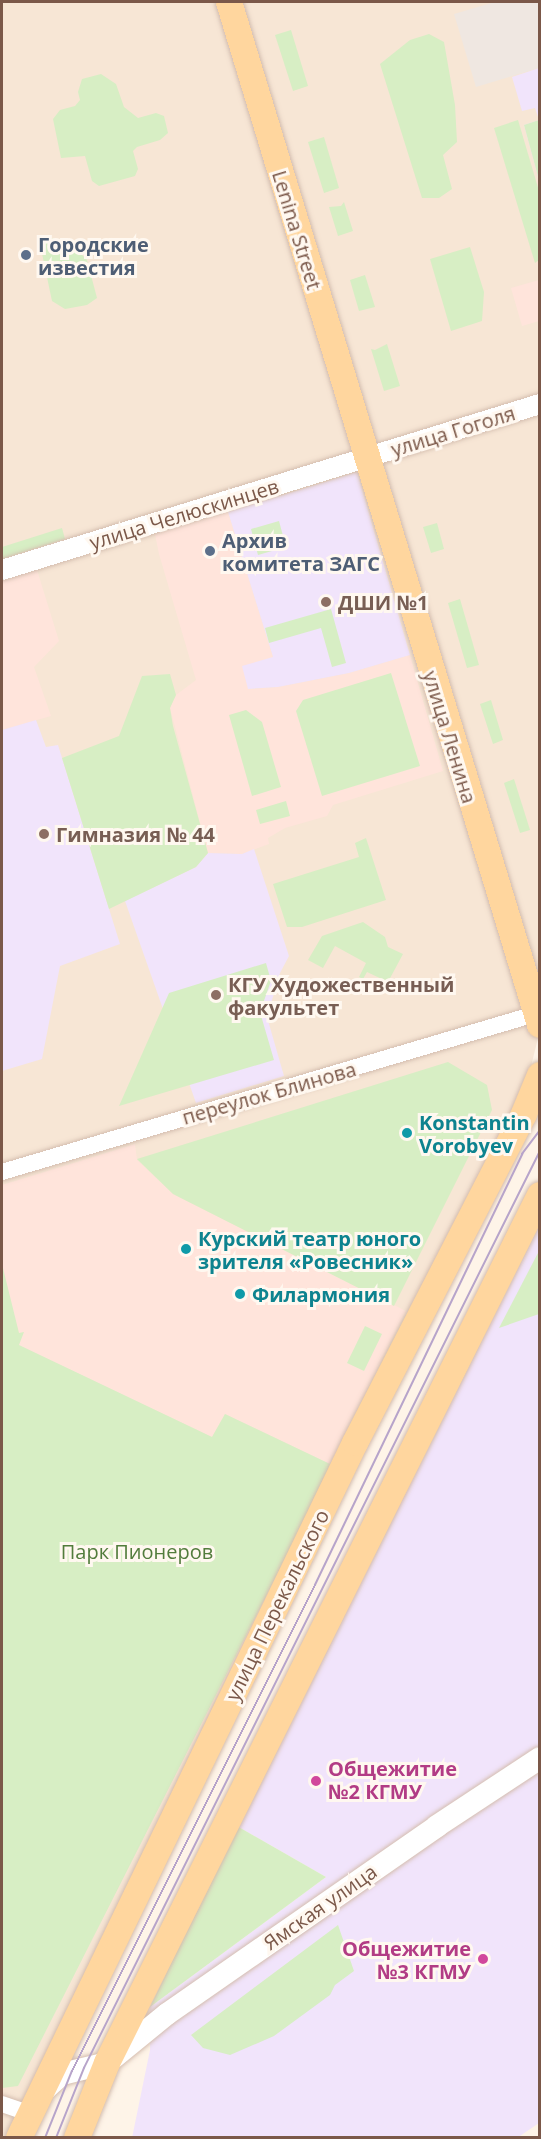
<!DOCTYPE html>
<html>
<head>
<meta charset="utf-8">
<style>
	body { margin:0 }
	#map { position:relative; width:541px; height:2139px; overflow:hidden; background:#fef4e8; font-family:"Open Sans",sans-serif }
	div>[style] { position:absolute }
	.residential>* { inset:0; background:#f7e6d5 }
	.commercial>* { inset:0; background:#ffe4db }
	.industrial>* { inset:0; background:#efe7e1 }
	.education>* { inset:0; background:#f1e4fb }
	.green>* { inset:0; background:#d7eec4 }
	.roads { filter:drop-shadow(0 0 2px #d4bdaf) drop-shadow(0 0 2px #d4bdaf) }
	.minor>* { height:16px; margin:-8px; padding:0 8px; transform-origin:8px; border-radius:8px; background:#fff }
	.tertiary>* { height:20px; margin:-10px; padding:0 10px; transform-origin:10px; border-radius:10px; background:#fff }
	.secondary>* { height:22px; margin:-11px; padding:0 11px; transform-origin:11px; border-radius:11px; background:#fff }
	.primary>* { height:26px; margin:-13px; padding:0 13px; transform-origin:13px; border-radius:13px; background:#ffd69e }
	.tram>* { height:1.5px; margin:-0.75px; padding:0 0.75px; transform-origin:0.75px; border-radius:0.75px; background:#b7a4ca }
	.dots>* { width:16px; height:16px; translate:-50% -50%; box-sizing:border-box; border:3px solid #fff8f0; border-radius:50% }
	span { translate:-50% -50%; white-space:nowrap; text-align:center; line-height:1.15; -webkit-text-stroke:6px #fff8f0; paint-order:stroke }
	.street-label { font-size:20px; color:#7b5849 }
	.service-label { font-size:20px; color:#4e5e75; font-weight:700 }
	.left { translate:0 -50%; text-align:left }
	.education-label { font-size:20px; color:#785e54; font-weight:700 }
	.culture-label { font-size:20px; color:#0d838f; font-weight:700 }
	.park-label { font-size:20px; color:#527c3c }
	.hotel-label { font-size:20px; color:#b23c85; font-weight:700 }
	.right { translate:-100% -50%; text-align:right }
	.frame { position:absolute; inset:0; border:3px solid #7b5849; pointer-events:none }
</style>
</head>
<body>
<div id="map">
	<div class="residential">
		<div style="clip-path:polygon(2px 2px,539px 2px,540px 1030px,515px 1131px,19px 2137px,2px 2138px)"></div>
	</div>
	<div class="commercial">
		<div style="clip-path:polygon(539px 280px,539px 321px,522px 326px,511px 288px)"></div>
		<div style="clip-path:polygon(228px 512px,273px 657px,249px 689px,278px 687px,349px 673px,410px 655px,443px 771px,333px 805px,327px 816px,285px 828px,268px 838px,269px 844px,242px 854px,208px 853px,170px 708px,176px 695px,196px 680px,159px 554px,155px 534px)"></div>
		<div style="clip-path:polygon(37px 570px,59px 641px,34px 667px,51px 716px,2px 730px,2px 581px)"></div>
		<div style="clip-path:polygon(135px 1144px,137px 1160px,173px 1194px,406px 1311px,330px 1464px,225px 1414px,212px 1437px,18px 1345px,2px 1327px,2px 1185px)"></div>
	</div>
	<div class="industrial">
		<div style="clip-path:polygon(495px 2px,539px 2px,539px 68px,476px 87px,454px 14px)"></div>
	</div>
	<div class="education">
		<div style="clip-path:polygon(539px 68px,539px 180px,524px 125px,539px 120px,535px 108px,522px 111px,512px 77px)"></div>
		<div style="clip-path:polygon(357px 472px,410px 655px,349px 673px,278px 687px,248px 689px,242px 666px,273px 657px,228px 512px)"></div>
		<div style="clip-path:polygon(36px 720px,46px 747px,58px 745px,120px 944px,60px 966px,42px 1059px,2px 1071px,2px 730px)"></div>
		<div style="clip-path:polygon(254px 849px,289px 956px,280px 973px,267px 1017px,284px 1076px,196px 1103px,125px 901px,196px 867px,208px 853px,242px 854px)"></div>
		<div style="clip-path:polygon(539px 1226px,539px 2123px,517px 2138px,132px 2138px,150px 2050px,150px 2007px,326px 1877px,237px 1826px)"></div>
	</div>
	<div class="green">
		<div style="clip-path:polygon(291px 30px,308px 86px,293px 91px,275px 35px)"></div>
		<div style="clip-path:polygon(429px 34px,444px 42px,455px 105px,457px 142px,443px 155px,452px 189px,439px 198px,422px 198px,380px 64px,410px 40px)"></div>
		<div style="clip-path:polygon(101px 74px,116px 84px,124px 107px,138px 118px,156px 113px,164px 116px,168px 133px,160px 140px,137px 147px,133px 151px,138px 169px,135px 176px,99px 186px,92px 181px,85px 156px,61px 158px,53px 119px,60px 110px,75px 106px,80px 100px,78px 92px,82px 79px)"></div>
		<div style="clip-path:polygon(518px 120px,539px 191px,539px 260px,535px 263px,494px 128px)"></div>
		<div style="clip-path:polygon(539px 120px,539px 180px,524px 125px)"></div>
		<div style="clip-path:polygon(324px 137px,339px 188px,324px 193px,308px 142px)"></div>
		<div style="clip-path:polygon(344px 202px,353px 231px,338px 236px,329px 207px,341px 206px)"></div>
		<div style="clip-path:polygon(49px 238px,69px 241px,87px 260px,97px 298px,87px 305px,65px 309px,52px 301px,40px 244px)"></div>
		<div style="clip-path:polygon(470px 247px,484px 292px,482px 321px,451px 331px,430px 259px)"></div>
		<div style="clip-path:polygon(365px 275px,375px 307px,359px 311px,350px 280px)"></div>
		<div style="clip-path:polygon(387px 344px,400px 386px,384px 391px,371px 349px,375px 350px)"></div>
		<div style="clip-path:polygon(279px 521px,286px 547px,258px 555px,251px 529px)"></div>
		<div style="clip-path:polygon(437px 523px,444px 549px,431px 553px,423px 527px)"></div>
		<div style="clip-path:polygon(62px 528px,65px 539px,2px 559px,2px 547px)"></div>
		<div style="clip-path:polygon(460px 599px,479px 665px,467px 668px,448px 603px)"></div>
		<div style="clip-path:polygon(331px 609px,346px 663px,332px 667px,321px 628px,269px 643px,265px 628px)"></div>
		<div style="clip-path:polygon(391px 673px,420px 766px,322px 796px,296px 711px,303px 700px)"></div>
		<div style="clip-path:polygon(170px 674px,176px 695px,170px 708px,173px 726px,208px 853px,196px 867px,109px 909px,62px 758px,119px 736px,142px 676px)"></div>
		<div style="clip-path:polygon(491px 700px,503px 740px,493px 744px,480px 704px)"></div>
		<div style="clip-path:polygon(246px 710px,262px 722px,281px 787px,252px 796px,229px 715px)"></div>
		<div style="clip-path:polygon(514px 779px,530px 830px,520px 833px,504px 783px)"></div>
		<div style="clip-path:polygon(286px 801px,290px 816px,260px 824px,256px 810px)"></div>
		<div style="clip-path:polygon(366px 838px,386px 900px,302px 927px,287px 927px,273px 884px,359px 857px,355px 843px)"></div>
		<div style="clip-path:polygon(363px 922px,385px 937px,388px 947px,403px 954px,388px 982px,367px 972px,363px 979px,359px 977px,366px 963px,335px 946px,323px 968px,308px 960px,322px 936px)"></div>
		<div style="clip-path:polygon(266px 963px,271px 981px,260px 1012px,274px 1060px,119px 1106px,169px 993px)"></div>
		<div style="clip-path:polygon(448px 1062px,487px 1085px,492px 1110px,394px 1306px,173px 1194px,137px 1159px)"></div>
		<div style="clip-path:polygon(539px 1251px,539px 1314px,499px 1328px)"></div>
		<div style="clip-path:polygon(2px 1264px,19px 1333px,24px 1332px,19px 1345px,212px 1437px,225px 1414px,330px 1464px,329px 1472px,18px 2086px,2px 2088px)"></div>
		<div style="clip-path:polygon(365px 1326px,382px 1334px,364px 1371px,347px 1363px)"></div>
		<div style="clip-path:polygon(237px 1826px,326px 1877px,150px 2007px)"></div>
		<div style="clip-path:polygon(338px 1925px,354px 1971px,335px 1985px,330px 1995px,274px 2036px,230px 2055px,203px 2048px,191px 2035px)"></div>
	</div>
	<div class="roads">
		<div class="minor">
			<div style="left:2px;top:1172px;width:556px;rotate:-16.51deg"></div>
			<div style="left:2px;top:2104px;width:28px;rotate:19deg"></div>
		</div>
		<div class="tertiary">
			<div style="left:2px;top:570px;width:563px;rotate:-17.15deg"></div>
		</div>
		<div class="secondary">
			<div style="left:42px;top:2092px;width:27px;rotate:-42deg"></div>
			<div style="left:62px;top:2074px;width:46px;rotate:-13.7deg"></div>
			<div style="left:107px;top:2063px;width:77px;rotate:-39.2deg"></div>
			<div style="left:167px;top:2014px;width:329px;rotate:-34.8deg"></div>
			<div style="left:437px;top:1826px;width:123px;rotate:-33.4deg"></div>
		</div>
		<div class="primary">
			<div style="left:229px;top:2px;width:1069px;rotate:73.09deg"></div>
			<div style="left:19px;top:2138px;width:772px;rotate:-64.2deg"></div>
			<div style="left:355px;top:1443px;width:370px;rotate:-62.8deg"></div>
			<div style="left:524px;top:1114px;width:42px;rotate:-67.7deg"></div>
			<div style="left:77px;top:2138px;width:81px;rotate:-68.2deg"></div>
			<div style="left:107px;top:2063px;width:970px;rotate:-63.49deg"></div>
		</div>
	</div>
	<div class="tram">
		<div style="left:45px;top:2138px;width:72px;rotate:-68.1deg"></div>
		<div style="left:72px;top:2071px;width:543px;rotate:-63.43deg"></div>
		<div style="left:315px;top:1585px;width:478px;rotate:-64.3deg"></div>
		<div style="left:522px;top:1154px;width:30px;rotate:-53deg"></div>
		<div style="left:56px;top:2138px;width:75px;rotate:-68.2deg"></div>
		<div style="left:84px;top:2068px;width:1024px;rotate:-63.56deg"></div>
	</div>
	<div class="dots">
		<div style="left:26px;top:255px;background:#5c6f8a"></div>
		<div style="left:210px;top:551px;background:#5c6f8a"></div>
		<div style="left:326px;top:602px;background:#8d6e63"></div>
		<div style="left:44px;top:834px;background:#8d6e63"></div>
		<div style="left:216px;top:995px;background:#8d6e63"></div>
		<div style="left:407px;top:1133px;background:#0f9aa8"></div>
		<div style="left:186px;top:1249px;background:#0f9aa8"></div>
		<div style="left:240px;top:1294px;background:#0f9aa8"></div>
		<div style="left:316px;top:1781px;background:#d1479c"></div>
		<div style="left:483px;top:1959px;background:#d1479c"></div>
	</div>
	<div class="street-label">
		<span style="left:297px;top:230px;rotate:73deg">Lenina Street</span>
		<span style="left:453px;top:431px;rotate:-17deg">улица Гоголя</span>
		<span style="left:184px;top:514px;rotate:-17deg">улица Челюскинцев</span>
		<span style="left:450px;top:737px;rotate:73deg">улица Ленина</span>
		<span style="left:269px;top:1093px;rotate:-16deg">переулок Блинова</span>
		<span style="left:277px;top:1605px;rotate:-64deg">улица Перекальского</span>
		<span style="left:320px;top:1907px;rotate:-35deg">Ямская улица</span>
	</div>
	<div class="service-label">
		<span class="left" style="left:38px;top:256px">Городские<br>известия</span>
		<span class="left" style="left:222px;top:552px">Архив<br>комитета ЗАГС</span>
	</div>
	<div class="education-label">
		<span class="left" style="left:338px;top:602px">ДШИ №1</span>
		<span class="left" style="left:56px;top:834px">Гимназия № 44</span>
		<span class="left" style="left:228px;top:996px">КГУ Художественный<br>факультет</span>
	</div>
	<div class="culture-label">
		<span class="left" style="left:419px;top:1134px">Konstantin<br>Vorobyev</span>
		<span class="left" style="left:198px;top:1250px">Курский театр юного<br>зрителя «Ровесник»</span>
		<span class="left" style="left:252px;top:1294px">Филармония</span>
	</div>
	<div class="park-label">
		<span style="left:137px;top:1551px">Парк Пионеров</span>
	</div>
	<div class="hotel-label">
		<span class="left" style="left:328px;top:1780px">Общежитие<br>№2 КГМУ</span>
		<span class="right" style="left:471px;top:1960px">Общежитие<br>№3 КГМУ</span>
	</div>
	<div class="frame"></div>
</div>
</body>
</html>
